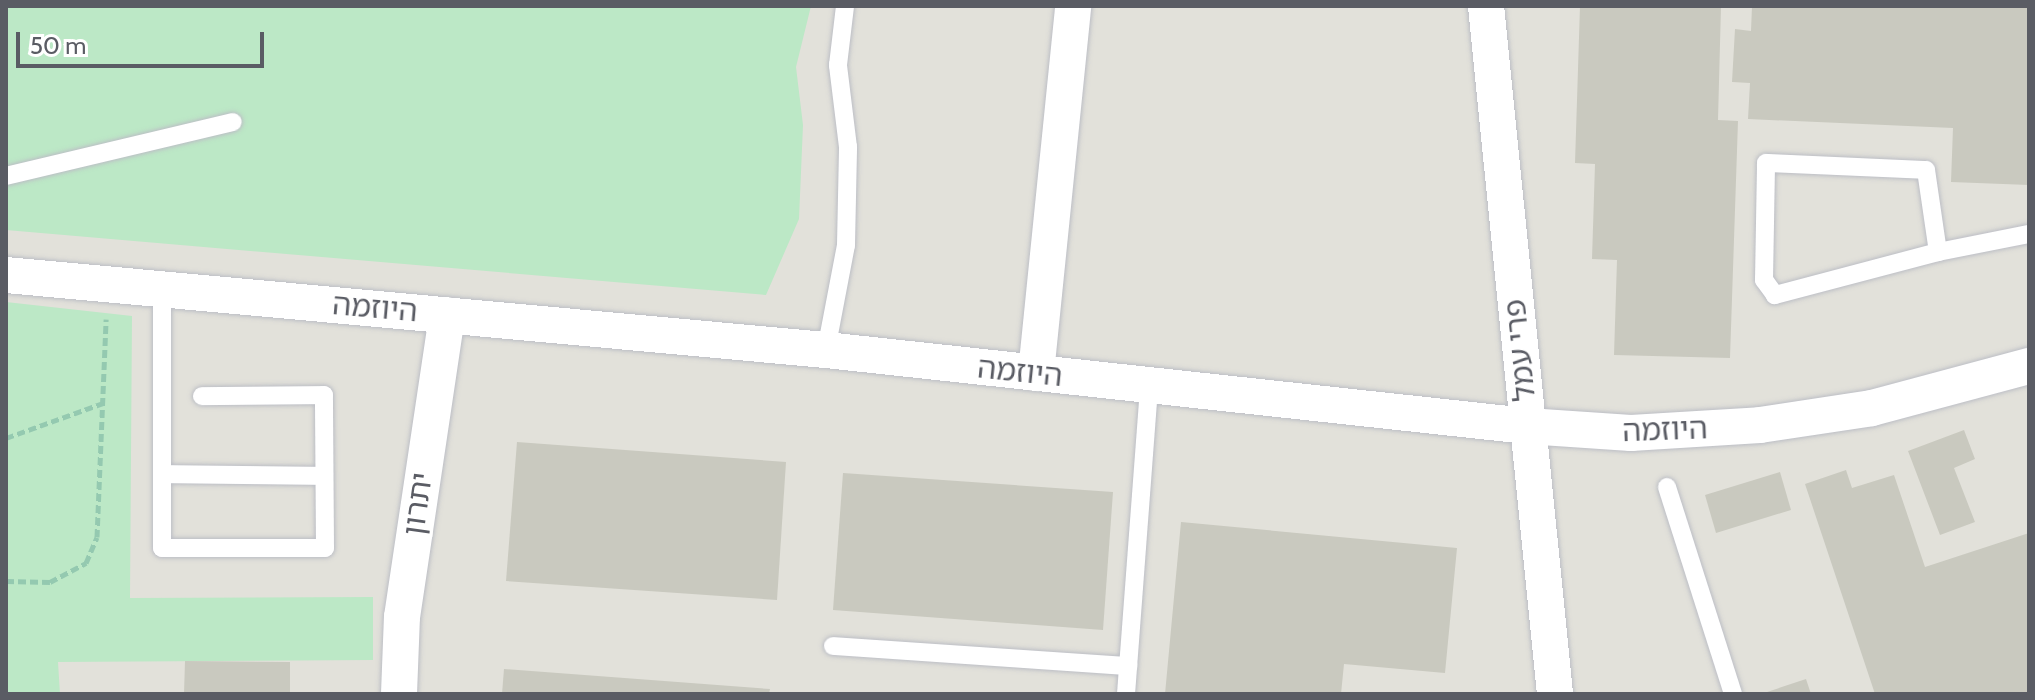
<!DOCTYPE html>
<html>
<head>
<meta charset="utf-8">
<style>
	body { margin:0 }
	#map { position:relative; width:2035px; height:700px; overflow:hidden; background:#eeefe2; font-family:Cabin,"Noto Sans Hebrew",sans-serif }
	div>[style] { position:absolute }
	.industrial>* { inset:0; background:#e2e1da }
	.green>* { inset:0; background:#bce8c6 }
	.building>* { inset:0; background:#c9c9bf }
	.path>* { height:5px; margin-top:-2.5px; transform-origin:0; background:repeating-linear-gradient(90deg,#94c9b0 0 8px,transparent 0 12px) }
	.roads { filter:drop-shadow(0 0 2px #bcbec5) drop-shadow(0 0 2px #bcbec5) }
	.service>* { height:18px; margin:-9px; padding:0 9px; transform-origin:9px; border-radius:9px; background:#fff }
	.minor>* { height:36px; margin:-18px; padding:0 18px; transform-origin:18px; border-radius:18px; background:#fff }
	span { translate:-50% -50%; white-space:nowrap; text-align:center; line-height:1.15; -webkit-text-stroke:6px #fff; paint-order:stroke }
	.street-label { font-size:30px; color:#5a5c64 }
	.frame { position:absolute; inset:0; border:8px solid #5a5c64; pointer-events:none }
	.scale { position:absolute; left:16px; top:32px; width:248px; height:36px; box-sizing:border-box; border:4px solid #5a5c64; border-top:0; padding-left:10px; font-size:24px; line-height:28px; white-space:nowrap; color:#5a5c64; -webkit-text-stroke:6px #fff; paint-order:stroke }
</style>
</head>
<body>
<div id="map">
	<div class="industrial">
		<div style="clip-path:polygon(6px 6px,2029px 6px,2029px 694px,6px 694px)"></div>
	</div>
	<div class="green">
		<div style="clip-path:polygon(6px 6px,811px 6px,796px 67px,803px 125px,799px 219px,766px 295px,6px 230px)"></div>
		<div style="clip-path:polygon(6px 302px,132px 316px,130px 598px,373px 597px,373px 660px,58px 662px,60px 694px,6px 694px)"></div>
	</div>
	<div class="building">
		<div style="clip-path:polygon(1580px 6px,1721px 6px,1718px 120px,1738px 121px,1730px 358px,1614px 355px,1617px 260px,1592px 259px,1595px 164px,1575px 163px)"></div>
		<div style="clip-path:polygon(1752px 6px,2029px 6px,2029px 185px,1951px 182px,1953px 128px,1748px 119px,1750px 83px,1732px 82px,1735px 29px,1751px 31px)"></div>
		<div style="clip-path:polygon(1964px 430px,1975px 459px,1954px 468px,1975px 522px,1940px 535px,1908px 451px)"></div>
		<div style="clip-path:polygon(517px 442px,786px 462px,777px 600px,506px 581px)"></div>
		<div style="clip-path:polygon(1846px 470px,1852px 488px,1894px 475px,1925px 567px,2029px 533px,2029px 694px,1875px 694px,1805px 484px)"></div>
		<div style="clip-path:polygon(1780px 472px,1791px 510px,1716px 533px,1705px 495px)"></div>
		<div style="clip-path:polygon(843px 473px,1113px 492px,1103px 630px,833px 610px)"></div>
		<div style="clip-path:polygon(1181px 522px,1457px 548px,1445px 673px,1344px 664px,1341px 694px,1165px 694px)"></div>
		<div style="clip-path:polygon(185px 661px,290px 662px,290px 694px,184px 694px)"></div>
		<div style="clip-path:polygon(504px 669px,770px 689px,769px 694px,502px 694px)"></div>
		<div style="clip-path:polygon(1806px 679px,1811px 694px,1764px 694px,1764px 693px)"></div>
	</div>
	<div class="path">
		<div style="left:6px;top:438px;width:103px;rotate:-19.8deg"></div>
		<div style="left:6px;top:581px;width:44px;rotate:1.3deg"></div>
		<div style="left:50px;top:582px;width:41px;rotate:-27.8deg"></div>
		<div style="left:86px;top:563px;width:28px;rotate:-67deg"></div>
		<div style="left:97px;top:537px;width:218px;rotate:-87.6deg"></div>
	</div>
	<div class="roads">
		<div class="service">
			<div style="left:1766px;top:163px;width:160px;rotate:2.5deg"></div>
			<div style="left:1926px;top:170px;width:83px;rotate:81.7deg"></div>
			<div style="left:1938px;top:252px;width:169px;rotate:165.2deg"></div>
			<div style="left:1775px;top:295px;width:19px;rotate:-126deg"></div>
			<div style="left:1764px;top:280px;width:117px;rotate:-89deg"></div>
			<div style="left:6px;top:176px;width:233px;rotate:-13.4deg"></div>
			<div style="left:1938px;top:252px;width:93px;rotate:-11.2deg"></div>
			<div style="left:162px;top:289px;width:259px;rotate:90deg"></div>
			<div style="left:162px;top:548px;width:163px"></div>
			<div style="left:325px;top:548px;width:153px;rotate:-90.4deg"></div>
			<div style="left:324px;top:395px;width:122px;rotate:179.5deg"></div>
			<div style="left:826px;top:350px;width:107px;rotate:-79.2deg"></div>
			<div style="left:846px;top:245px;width:98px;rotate:-88.8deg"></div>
			<div style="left:848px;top:147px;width:83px;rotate:-97deg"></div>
			<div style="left:838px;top:65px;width:59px;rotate:-83.2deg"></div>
			<div style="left:162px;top:474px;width:162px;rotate:0.7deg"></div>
			<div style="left:1667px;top:487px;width:217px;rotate:72.3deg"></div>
			<div style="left:833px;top:646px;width:296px;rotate:3.9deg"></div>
			<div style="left:1126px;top:694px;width:310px;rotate:-85.7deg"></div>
		</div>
		<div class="minor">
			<div style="left:1486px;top:6px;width:691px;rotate:84.27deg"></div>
			<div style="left:6px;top:275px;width:823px;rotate:5.23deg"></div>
			<div style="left:826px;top:350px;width:705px;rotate:6.19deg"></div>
			<div style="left:1527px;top:426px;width:104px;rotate:3.9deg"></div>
			<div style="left:1631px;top:433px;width:129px;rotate:-3.5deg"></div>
			<div style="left:1760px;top:425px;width:113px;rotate:-8.6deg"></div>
			<div style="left:1872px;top:408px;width:163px;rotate:-15deg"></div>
			<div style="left:1036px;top:373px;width:369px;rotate:-84.2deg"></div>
			<div style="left:399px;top:694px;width:77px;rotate:-87.8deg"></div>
			<div style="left:402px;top:617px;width:305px;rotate:-81.5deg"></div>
		</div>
	</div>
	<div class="street-label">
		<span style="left:375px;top:308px;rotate:5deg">היוזמה</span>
		<span style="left:1520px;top:350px;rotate:-96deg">פרי עמל</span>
		<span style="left:1020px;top:372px;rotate:6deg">היוזמה</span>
		<span style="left:1665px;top:430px;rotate:-2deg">היוזמה</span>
		<span style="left:418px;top:504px;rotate:-82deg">יתרון</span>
	</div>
	<div class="frame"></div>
	<div class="scale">50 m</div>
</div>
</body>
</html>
